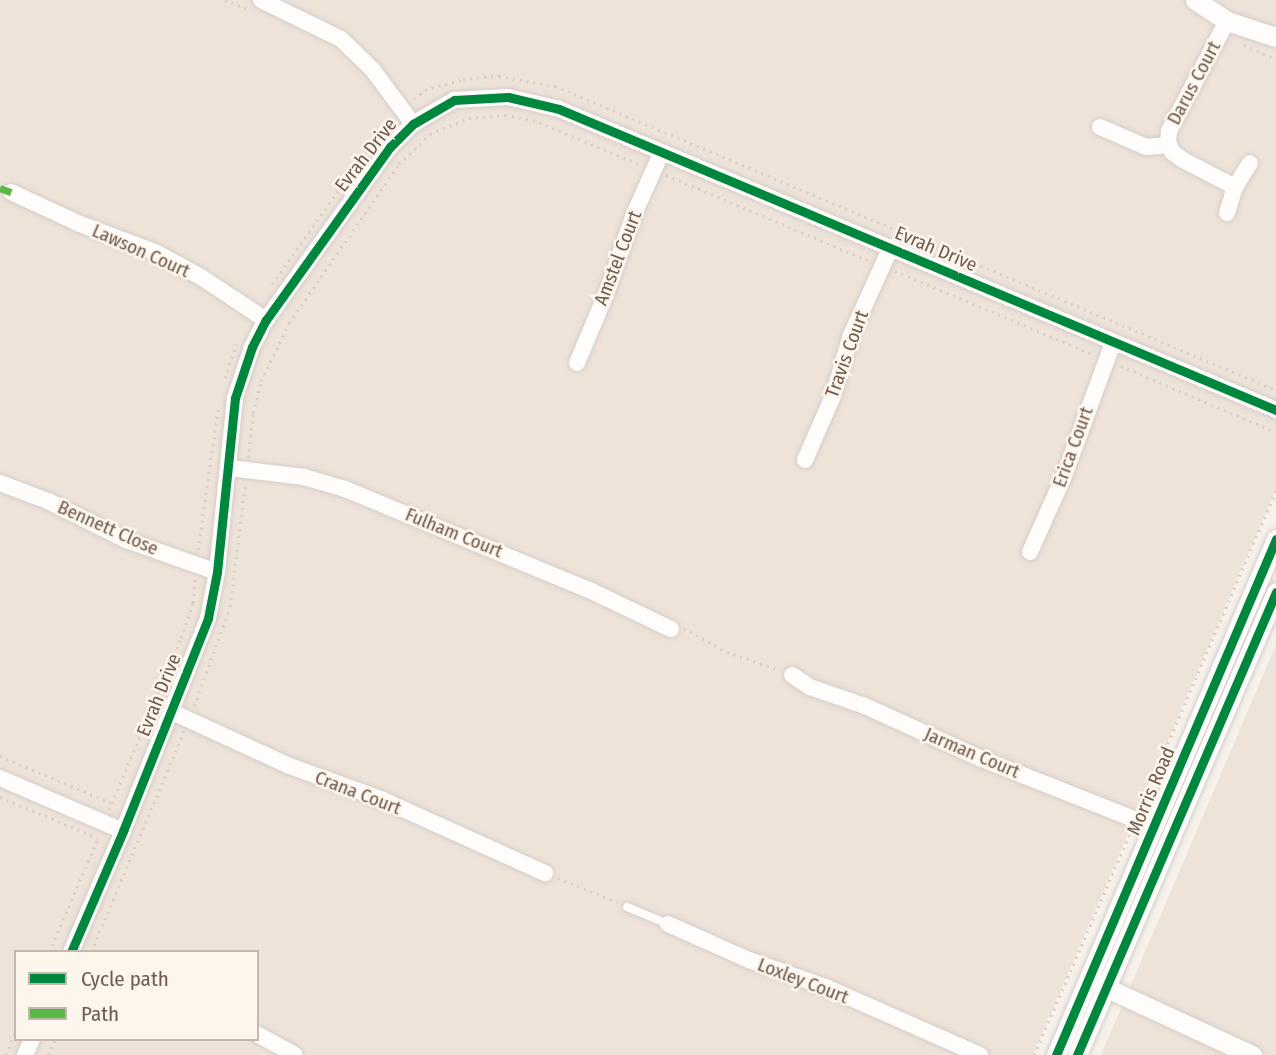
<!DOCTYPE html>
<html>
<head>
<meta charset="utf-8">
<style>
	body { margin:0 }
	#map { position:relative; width:1276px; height:1055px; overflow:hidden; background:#f6f1eb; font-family:"Fira Sans Condensed",sans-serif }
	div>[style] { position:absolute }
	.residential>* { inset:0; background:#eee3d9 }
	.path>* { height:2.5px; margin-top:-1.25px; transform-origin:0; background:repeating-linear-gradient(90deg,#d6d0cb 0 2px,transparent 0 7px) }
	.roads { filter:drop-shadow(0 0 2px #d5cec9) drop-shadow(0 0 2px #d5cec9) }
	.service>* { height:8px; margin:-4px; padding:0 4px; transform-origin:4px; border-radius:4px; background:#fefdfc }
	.minor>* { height:16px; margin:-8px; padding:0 8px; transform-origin:8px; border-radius:8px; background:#fefdfc }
	.tertiary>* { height:19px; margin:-9.5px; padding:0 9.5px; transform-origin:9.5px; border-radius:9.5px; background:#fefdfc }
	.quiet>* { height:7px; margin-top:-3.5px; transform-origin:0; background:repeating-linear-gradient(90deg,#58b947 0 14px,transparent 0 21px) }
	.cycleway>* { height:9px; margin:-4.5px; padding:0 4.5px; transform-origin:4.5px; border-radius:4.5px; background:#00873e }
	span { translate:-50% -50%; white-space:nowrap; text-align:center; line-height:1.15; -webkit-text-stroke:5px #fdf6ec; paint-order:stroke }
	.street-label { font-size:19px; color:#70594e }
	.legend { position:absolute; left:14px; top:950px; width:245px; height:91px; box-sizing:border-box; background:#fdf6ec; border:2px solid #c5b7ad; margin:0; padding:9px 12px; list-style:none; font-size:21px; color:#70594e }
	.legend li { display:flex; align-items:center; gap:14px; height:35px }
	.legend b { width:35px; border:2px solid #c5b7ad }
</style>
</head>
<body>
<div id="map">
	<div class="residential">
		<div style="clip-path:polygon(evenodd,0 0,1276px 0,1276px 489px,1033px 1055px,0 1055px,0 0,16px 952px,257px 952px,257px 1039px,16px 1039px,16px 952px)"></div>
		<div style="clip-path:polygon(1276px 645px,1276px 1055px,1101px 1055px)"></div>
	</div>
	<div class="path">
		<div style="left:225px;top:0;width:27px;rotate:22deg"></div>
		<div style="left:1244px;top:45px;width:35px;rotate:24deg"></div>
		<div style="left:414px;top:99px;width:14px;rotate:-39deg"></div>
		<div style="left:425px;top:90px;width:40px;rotate:-16deg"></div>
		<div style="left:463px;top:79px;width:36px;rotate:-5deg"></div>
		<div style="left:499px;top:76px;width:57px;rotate:10.1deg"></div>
		<div style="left:555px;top:86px;width:782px;rotate:22.86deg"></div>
		<div style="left:666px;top:175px;width:221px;rotate:22.9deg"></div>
		<div style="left:895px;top:271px;width:214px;rotate:22.8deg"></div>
		<div style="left:272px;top:284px;width:202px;rotate:-54.7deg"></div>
		<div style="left:1121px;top:366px;width:168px;rotate:23.1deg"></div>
		<div style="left:225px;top:378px;width:36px;rotate:-72deg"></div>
		<div style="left:248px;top:458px;width:45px;rotate:-83.7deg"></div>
		<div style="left:253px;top:413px;width:33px;rotate:-76deg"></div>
		<div style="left:261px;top:381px;width:64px;rotate:-64.2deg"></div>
		<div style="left:289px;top:323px;width:193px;rotate:-55.3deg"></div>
		<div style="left:399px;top:164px;width:43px;rotate:-44.1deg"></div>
		<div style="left:430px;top:134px;width:42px;rotate:-22.3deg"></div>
		<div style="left:469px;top:118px;width:36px;rotate:-5deg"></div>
		<div style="left:505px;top:115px;width:28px;rotate:10deg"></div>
		<div style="left:533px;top:120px;width:117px;rotate:22.6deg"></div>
		<div style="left:198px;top:550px;width:143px;rotate:-82deg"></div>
		<div style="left:684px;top:628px;width:49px;rotate:29.2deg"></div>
		<div style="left:727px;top:652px;width:56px;rotate:18.8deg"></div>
		<div style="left:194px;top:706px;width:105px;rotate:-70deg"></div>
		<div style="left:230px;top:607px;width:123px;rotate:-83deg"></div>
		<div style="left:0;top:756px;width:121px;rotate:22.8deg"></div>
		<div style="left:0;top:797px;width:106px;rotate:22.7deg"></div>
		<div style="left:1140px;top:808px;width:346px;rotate:-66.8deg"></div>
		<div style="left:109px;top:810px;width:186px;rotate:-67.3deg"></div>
		<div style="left:181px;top:638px;width:37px;rotate:-71deg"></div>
		<div style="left:193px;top:603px;width:25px;rotate:-85deg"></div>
		<div style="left:558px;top:878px;width:64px;rotate:22.1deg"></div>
		<div style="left:49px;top:952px;width:126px;rotate:-66.7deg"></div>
		<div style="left:91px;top:952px;width:240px;rotate:-67.2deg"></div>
		<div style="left:6px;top:1055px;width:27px;rotate:-68deg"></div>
		<div style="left:48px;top:1055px;width:17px;rotate:-66deg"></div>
		<div style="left:1034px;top:1055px;width:242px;rotate:-66.6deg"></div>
	</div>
	<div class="roads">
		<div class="service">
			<div style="left:627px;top:907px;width:44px;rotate:22.5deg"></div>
		</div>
		<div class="minor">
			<div style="left:261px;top:0;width:89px;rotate:26deg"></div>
			<div style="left:341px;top:39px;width:43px;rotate:44.1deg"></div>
			<div style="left:372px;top:69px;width:69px;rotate:53.3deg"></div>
			<div style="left:1227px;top:21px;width:124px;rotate:117.8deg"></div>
			<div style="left:1169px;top:131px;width:11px;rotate:95deg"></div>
			<div style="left:1168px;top:142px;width:11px;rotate:68deg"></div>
			<div style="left:1172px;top:152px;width:14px;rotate:36deg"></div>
			<div style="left:1183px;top:160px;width:59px;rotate:27.4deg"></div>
			<div style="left:1100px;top:127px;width:50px;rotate:23.5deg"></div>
			<div style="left:1146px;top:147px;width:23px;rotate:-5deg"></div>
			<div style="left:11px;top:192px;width:76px;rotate:24.9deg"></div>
			<div style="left:80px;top:224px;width:82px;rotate:20.6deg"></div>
			<div style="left:157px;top:253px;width:50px;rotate:28.6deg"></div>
			<div style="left:201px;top:277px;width:78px;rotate:33.5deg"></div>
			<div style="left:1227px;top:213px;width:27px;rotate:-73deg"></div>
			<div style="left:1235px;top:187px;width:28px;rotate:-58deg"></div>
			<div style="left:577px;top:363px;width:75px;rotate:-67.2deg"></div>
			<div style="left:606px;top:294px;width:85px;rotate:-70.7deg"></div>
			<div style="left:634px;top:214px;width:66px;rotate:-65.8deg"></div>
			<div style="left:805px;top:460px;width:70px;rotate:-66.4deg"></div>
			<div style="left:833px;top:396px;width:64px;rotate:-73.6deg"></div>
			<div style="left:851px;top:335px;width:94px;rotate:-65.6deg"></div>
			<div style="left:229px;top:468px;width:76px;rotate:6.8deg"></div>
			<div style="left:304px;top:477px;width:43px;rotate:16.3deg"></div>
			<div style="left:345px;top:489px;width:262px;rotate:22.5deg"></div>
			<div style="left:587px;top:589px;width:93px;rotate:25.5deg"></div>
			<div style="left:0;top:483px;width:51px;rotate:20.6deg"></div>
			<div style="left:48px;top:501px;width:87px;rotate:26.6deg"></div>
			<div style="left:126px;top:540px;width:96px;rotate:19.4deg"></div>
			<div style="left:1030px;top:552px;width:83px;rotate:-65.9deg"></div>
			<div style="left:1064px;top:476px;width:142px;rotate:-69.8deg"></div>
			<div style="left:792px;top:675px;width:22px;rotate:34deg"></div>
			<div style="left:810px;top:687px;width:58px;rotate:19.1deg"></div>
			<div style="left:865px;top:706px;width:128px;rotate:24.4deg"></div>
			<div style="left:982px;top:759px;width:185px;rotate:21.6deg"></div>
			<div style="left:172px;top:712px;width:127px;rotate:24.7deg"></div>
			<div style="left:287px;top:765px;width:102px;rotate:20deg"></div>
			<div style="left:383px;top:800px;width:178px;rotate:24.3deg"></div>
			<div style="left:0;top:778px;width:134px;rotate:23.3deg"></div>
			<div style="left:668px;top:924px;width:89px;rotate:24deg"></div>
			<div style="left:749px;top:960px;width:84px;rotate:19.5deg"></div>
			<div style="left:828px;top:988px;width:166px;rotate:23.8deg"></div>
			<div style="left:71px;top:952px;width:132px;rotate:-66.7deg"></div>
			<div style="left:123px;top:831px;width:229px;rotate:-68.2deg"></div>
			<div style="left:208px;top:618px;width:47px;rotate:-78.9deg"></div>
			<div style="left:217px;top:572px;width:175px;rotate:-84.1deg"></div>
			<div style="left:235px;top:398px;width:54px;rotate:-71.6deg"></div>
			<div style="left:252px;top:347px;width:30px;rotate:-63deg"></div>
			<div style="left:266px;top:320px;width:213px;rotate:-54.4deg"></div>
			<div style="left:390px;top:147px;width:33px;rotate:-45deg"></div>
			<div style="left:413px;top:124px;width:48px;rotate:-30.3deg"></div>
			<div style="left:454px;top:100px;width:54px;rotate:-3.2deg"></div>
			<div style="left:508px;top:97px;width:52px;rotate:13.2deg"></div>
			<div style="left:559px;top:109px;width:778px;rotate:22.77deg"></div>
			<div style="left:257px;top:1034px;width:43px;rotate:28.9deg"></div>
			<div style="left:25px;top:1055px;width:17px;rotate:-66deg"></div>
		</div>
		<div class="tertiary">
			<div style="left:1195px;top:0;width:38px;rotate:33deg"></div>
			<div style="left:1227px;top:21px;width:52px;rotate:18.1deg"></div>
			<div style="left:1096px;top:983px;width:172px;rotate:24.8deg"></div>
			<div style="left:1056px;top:1055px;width:561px;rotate:-66.91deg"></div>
			<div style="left:1077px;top:1055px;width:504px;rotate:-66.74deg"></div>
		</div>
	</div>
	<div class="quiet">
		<div style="left:0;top:188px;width:12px;rotate:20deg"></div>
	</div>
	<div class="cycleway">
		<div style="left:71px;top:952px;width:132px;rotate:-66.7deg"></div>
		<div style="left:123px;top:831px;width:229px;rotate:-68.2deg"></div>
		<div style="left:208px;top:618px;width:47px;rotate:-78.9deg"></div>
		<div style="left:217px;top:572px;width:175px;rotate:-84.1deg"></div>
		<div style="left:235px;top:398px;width:54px;rotate:-71.6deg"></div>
		<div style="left:252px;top:347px;width:30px;rotate:-63deg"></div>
		<div style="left:266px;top:320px;width:213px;rotate:-54.4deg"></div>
		<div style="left:390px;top:147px;width:33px;rotate:-45deg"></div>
		<div style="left:413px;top:124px;width:48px;rotate:-30.3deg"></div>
		<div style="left:454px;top:100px;width:54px;rotate:-3.2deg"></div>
		<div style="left:508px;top:97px;width:52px;rotate:13.2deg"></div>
		<div style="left:559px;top:109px;width:778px;rotate:22.77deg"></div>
		<div style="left:1056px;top:1055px;width:561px;rotate:-66.91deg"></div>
		<div style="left:1077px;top:1055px;width:504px;rotate:-66.74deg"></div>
	</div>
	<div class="street-label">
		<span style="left:1194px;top:83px;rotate:-62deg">Darus Court</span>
		<span style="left:366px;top:155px;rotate:-52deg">Evrah Drive</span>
		<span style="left:936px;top:249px;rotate:23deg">Evrah Drive</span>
		<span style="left:141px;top:251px;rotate:24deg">Lawson Court</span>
		<span style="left:618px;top:258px;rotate:-69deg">Amstel Court</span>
		<span style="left:847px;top:354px;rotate:-70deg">Travis Court</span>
		<span style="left:1073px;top:447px;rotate:-70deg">Erica Court</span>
		<span style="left:108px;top:528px;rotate:24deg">Bennett Close</span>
		<span style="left:454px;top:533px;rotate:22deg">Fulham Court</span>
		<span style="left:159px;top:695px;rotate:-68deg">Evrah Drive</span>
		<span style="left:972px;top:753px;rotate:23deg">Jarman Court</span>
		<span style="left:1151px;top:791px;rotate:-67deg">Morris Road</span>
		<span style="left:358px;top:793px;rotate:21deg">Crana Court</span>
		<span style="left:803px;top:981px;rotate:21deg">Loxley Court</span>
	</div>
	<ul class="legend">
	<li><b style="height:9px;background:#00873e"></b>Cycle path</li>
	<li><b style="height:9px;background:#58b947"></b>Path</li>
	</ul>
</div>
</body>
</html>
